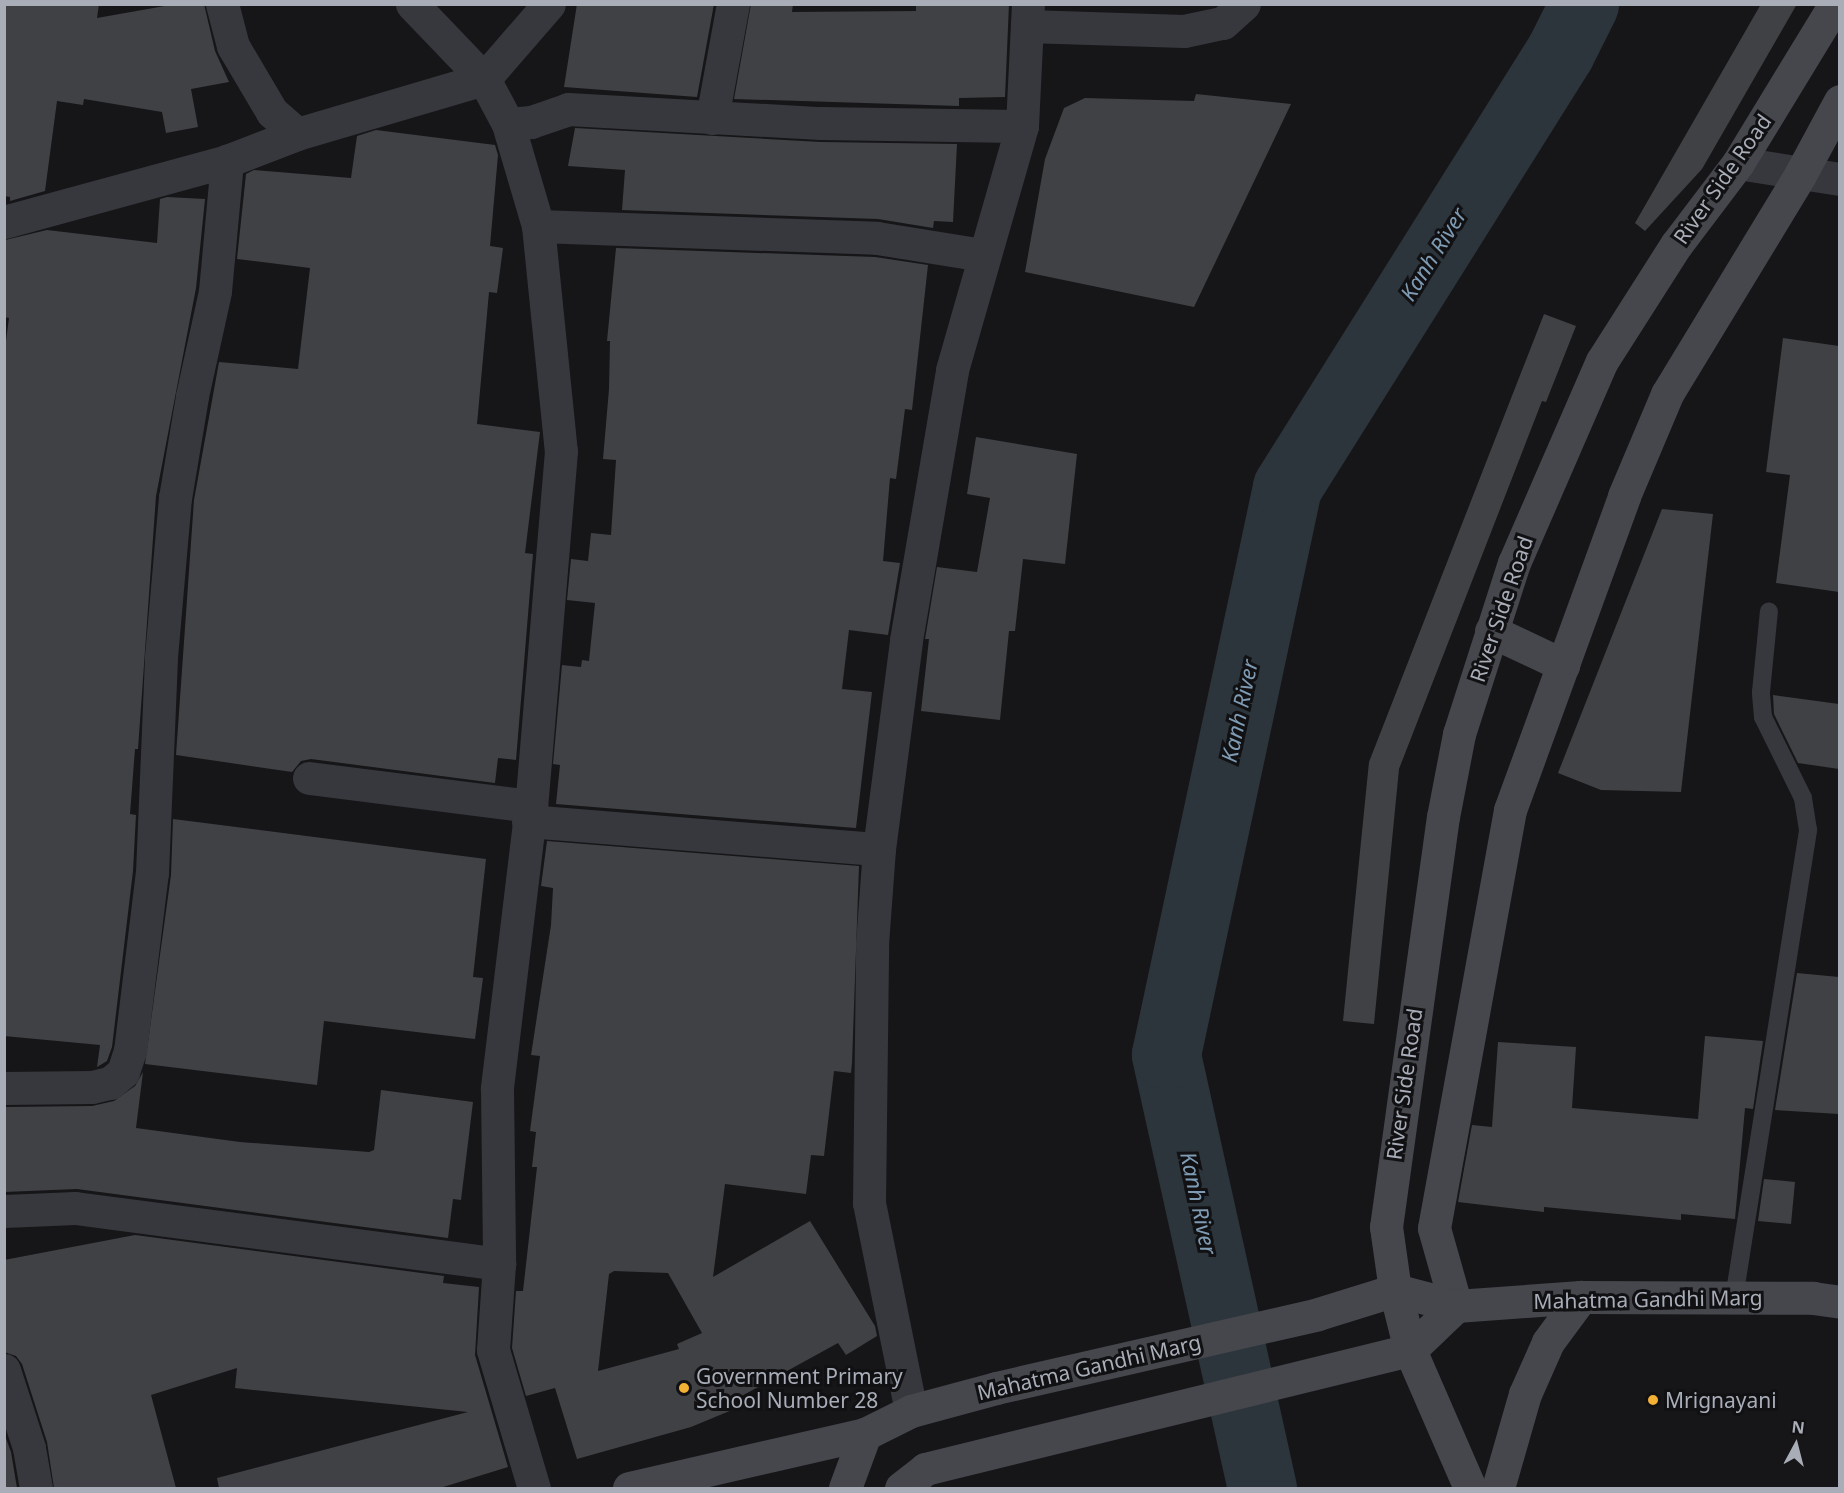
<!DOCTYPE html>
<html>
<head>
<meta charset="utf-8">
<style>
	body { margin:0 }
	#map { position:relative; width:1844px; height:1493px; overflow:hidden; background:#161618; font-family:"Noto Sans",sans-serif }
	div>[style] { position:absolute }
	.river>* { height:69px; margin:-34.5px; padding:0 34.5px; transform-origin:34.5px; border-radius:34.5px; background:#2c353c }
	.building>* { inset:0; background:#404145 }
	.service>* { height:18px; margin:-9px; padding:0 9px; transform-origin:9px; border-radius:9px; background:#37383d }
	.minor>* { height:33px; margin:-16.5px; padding:0 16.5px; transform-origin:16.5px; border-radius:16.5px; background:#37383d }
	.secondary>* { height:33px; margin:-16.5px; padding:0 16.5px; transform-origin:16.5px; border-radius:16.5px; background:#45474d }
	.dots>* { width:16px; height:16px; translate:-50% -50%; box-sizing:border-box; border:3px solid #111113; border-radius:50% }
	span { translate:-50% -50%; white-space:nowrap; text-align:center; line-height:1.15; -webkit-text-stroke:6px #111113; paint-order:stroke }
	.street-label { font-size:21px; color:#a8adb8 }
	.poi-label { font-size:21px; color:#a8adb8 }
	.left { translate:0 -50%; text-align:left }
	.water-label { font-size:22px; color:#7f9bb3; font-style:italic }
	.frame { position:absolute; inset:0; border:6px solid #a8adb8; pointer-events:none }
	.north { position:absolute; left:1766px; top:1415px; width:60px; height:60px; -webkit-text-stroke:4px #111113; paint-order:stroke; rotate:7deg; font-size:16px; font-weight:700; line-height:24px; text-align:center; color:#a8adb8 }
	.north::after { content:''; display:block; margin:auto; width:21px; height:27px; background:#a8adb8; clip-path:polygon(50% 0,100% 100%,50% 72%,0 100%) }
</style>
</head>
<body>
<div id="map">
	<div class="river">
		<div style="left:1262px;top:1488px;width:444px;rotate:-102.5deg"></div>
		<div style="left:1166px;top:1054px;width:580px;rotate:-77.95deg"></div>
		<div style="left:1287px;top:487px;width:514px;rotate:-57.89deg"></div>
		<div style="left:1560px;top:52px;width:54px;rotate:-63.4deg"></div>
	</div>
	<div class="building">
		<div style="clip-path:polygon(4px 4px,99px 4px,97px 18px,176px 4px,204px 4px,215px 51px,229px 82px,191px 89px,198px 127px,166px 133px,162px 112px,84px 99px,83px 105px,57px 101px,45px 191px,10px 201px,10px 197px,4px 196px)"></div>
		<div style="clip-path:polygon(577px 4px,714px 4px,697px 97px,564px 87px)"></div>
		<div style="clip-path:polygon(751px 4px,793px 4px,792px 12px,916px 11px,916px 4px,1009px 4px,1005px 97px,959px 98px,959px 106px,734px 99px)"></div>
		<div style="clip-path:polygon(1761px 4px,1797px 4px,1702px 169px,1645px 231px,1635px 223px)"></div>
		<div style="clip-path:polygon(1196px 94px,1291px 104px,1194px 307px,1025px 272px,1045px 159px,1064px 108px,1085px 98px,1194px 101px)"></div>
		<div style="clip-path:polygon(575px 128px,821px 142px,957px 144px,953px 222px,934px 221px,933px 228px,878px 219px,622px 210px,625px 170px,568px 166px)"></div>
		<div style="clip-path:polygon(376px 130px,495px 145px,498px 155px,490px 246px,503px 248px,497px 293px,489px 292px,477px 424px,540px 432px,525px 553px,533px 554px,516px 760px,498px 758px,495px 783px,311px 759px,301px 761px,292px 772px,176px 755px,194px 500px,219px 362px,298px 369px,310px 268px,237px 259px,246px 174px,254px 170px,351px 178px,357px 136px)"></div>
		<div style="clip-path:polygon(167px 197px,205px 199px,196px 288px,156px 496px,138px 749px,135px 749px,130px 814px,136px 815px,133px 871px,112px 1047px,107px 1061px,97px 1067px,100px 1045px,4px 1036px,4px 356px,9px 318px,4px 317px,4px 245px,5px 240px,47px 230px,157px 243px,160px 199px)"></div>
		<div style="clip-path:polygon(616px 248px,875px 257px,928px 265px,912px 410px,905px 409px,896px 479px,890px 478px,883px 561px,900px 563px,888px 635px,849px 630px,842px 689px,872px 692px,856px 828px,556px 804px,560px 765px,553px 764px,562px 665px,581px 667px,582px 660px,589px 661px,595px 603px,567px 600px,571px 559px,588px 561px,591px 533px,611px 535px,616px 460px,603px 459px,609px 389px,610px 341px,607px 341px)"></div>
		<div style="clip-path:polygon(1544px 314px,1576px 326px,1546px 402px,1542px 401px,1399px 769px,1374px 1024px,1343px 1021px,1369px 762px)"></div>
		<div style="clip-path:polygon(1783px 338px,1839px 346px,1839px 592px,1776px 583px,1790px 475px,1766px 472px)"></div>
		<div style="clip-path:polygon(976px 437px,1077px 454px,1065px 564px,1023px 559px,1015px 631px,1009px 631px,1000px 720px,921px 711px,929px 639px,925px 639px,937px 567px,977px 572px,990px 498px,967px 494px)"></div>
		<div style="clip-path:polygon(1662px 509px,1713px 514px,1681px 792px,1601px 790px,1558px 773px)"></div>
		<div style="clip-path:polygon(1773px 695px,1839px 704px,1839px 769px,1798px 763px,1774px 714px)"></div>
		<div style="clip-path:polygon(173px 819px,486px 859px,473px 977px,483px 978px,475px 1039px,324px 1021px,317px 1085px,145px 1064px,171px 875px)"></div>
		<div style="clip-path:polygon(evenodd,547px 841px,859px 866px,852px 1063px,851px 1073px,834px 1071px,824px 1156px,811px 1155px,806px 1194px,725px 1184px,713px 1277px,810px 1221px,875px 1326px,877px 1336px,846px 1355px,838px 1343px,729px 1403px,732px 1410px,691px 1427px,577px 1459px,555px 1388px,526px 1396px,512px 1348px,516px 1291px,523px 1291px,537px 1167px,532px 1167px,536px 1132px,530px 1131px,540px 1056px,531px 1055px,551px 925px,553px 888px,541px 886px,547px 841px,614px 1271px,668px 1273px,702px 1333px,677px 1344px,679px 1349px,598px 1371px,609px 1274px,614px 1271px)"></div>
		<div style="clip-path:polygon(1797px 973px,1839px 977px,1839px 1114px,1775px 1110px)"></div>
		<div style="clip-path:polygon(1705px 1036px,1763px 1041px,1753px 1109px,1745px 1108px,1735px 1219px,1681px 1214px,1681px 1220px,1544px 1207px,1544px 1212px,1458px 1202px,1472px 1125px,1492px 1127px,1498px 1042px,1576px 1047px,1572px 1108px,1698px 1119px)"></div>
		<div style="clip-path:polygon(143px 1072px,136px 1128px,240px 1142px,369px 1152px,374px 1150px,381px 1090px,473px 1102px,461px 1200px,453px 1199px,448px 1238px,77px 1189px,4px 1192px,4px 1107px,92px 1106px,114px 1101px,135px 1086px)"></div>
		<div style="clip-path:polygon(1764px 1179px,1795px 1182px,1791px 1224px,1758px 1221px)"></div>
		<div style="clip-path:polygon(135px 1235px,444px 1276px,443px 1283px,479px 1287px,475px 1355px,508px 1467px,440px 1488px,219px 1488px,217px 1478px,468px 1412px,235px 1388px,237px 1368px,151px 1395px,176px 1488px,54px 1488px,47px 1442px,22px 1364px,16px 1356px,4px 1352px,4px 1260px)"></div>
		<div style="clip-path:polygon(4px 1433px,11px 1452px,17px 1488px,4px 1488px)"></div>
	</div>
	<div class="service">
		<div style="left:1734px;top:1298px;width:474px;rotate:-81deg"></div>
		<div style="left:1808px;top:830px;width:32px;rotate:-99deg"></div>
		<div style="left:1803px;top:798px;width:90px;rotate:-116.3deg"></div>
		<div style="left:1763px;top:717px;width:25px;rotate:-95deg"></div>
		<div style="left:1761px;top:692px;width:81px;rotate:-84.4deg"></div>
	</div>
	<div class="minor">
		<div style="left:222px;top:4px;width:43px;rotate:75.3deg"></div>
		<div style="left:233px;top:46px;width:77px;rotate:59.4deg"></div>
		<div style="left:272px;top:112px;width:33px;rotate:41deg"></div>
		<div style="left:412px;top:4px;width:104px;rotate:46.2deg"></div>
		<div style="left:484px;top:79px;width:51px;rotate:61.9deg"></div>
		<div style="left:508px;top:124px;width:106px;rotate:73.6deg"></div>
		<div style="left:538px;top:226px;width:226px;rotate:84.2deg"></div>
		<div style="left:561px;top:451px;width:356px;rotate:94.8deg"></div>
		<div style="left:531px;top:806px;width:285px;rotate:96.9deg"></div>
		<div style="left:497px;top:1089px;width:175px;rotate:89.3deg"></div>
		<div style="left:499px;top:1264px;width:86px;rotate:94deg"></div>
		<div style="left:493px;top:1350px;width:144px;rotate:73.5deg"></div>
		<div style="left:1027px;top:26px;width:157px;rotate:1.8deg"></div>
		<div style="left:1184px;top:31px;width:40px;rotate:-12deg"></div>
		<div style="left:1223px;top:23px;width:28px;rotate:-42deg"></div>
		<div style="left:712px;top:118px;width:116px;rotate:-79.6deg"></div>
		<div style="left:508px;top:124px;width:23px;rotate:-5deg"></div>
		<div style="left:531px;top:122px;width:39px;rotate:-19deg"></div>
		<div style="left:568px;top:109px;width:253px;rotate:3.2deg"></div>
		<div style="left:821px;top:123px;width:201px;rotate:0.9deg"></div>
		<div style="left:1738px;top:163px;width:103px;rotate:8.9deg"></div>
		<div style="left:4px;top:222px;width:231px;rotate:-15.3deg"></div>
		<div style="left:227px;top:161px;width:75px;rotate:-21.1deg"></div>
		<div style="left:297px;top:134px;width:195px;rotate:-16.4deg"></div>
		<div style="left:484px;top:79px;width:99px;rotate:-49.1deg"></div>
		<div style="left:538px;top:226px;width:339px;rotate:2deg"></div>
		<div style="left:877px;top:238px;width:107px;rotate:9.1deg"></div>
		<div style="left:309px;top:778px;width:224px;rotate:7.2deg"></div>
		<div style="left:528px;top:821px;width:352px;rotate:4.6deg"></div>
		<div style="left:4px;top:1088px;width:88px;rotate:-0.7deg"></div>
		<div style="left:92px;top:1087px;width:18px;rotate:-13deg"></div>
		<div style="left:110px;top:1083px;width:17px;rotate:-40deg"></div>
		<div style="left:123px;top:1072px;width:22px;rotate:-72deg"></div>
		<div style="left:130px;top:1051px;width:179px;rotate:-83deg"></div>
		<div style="left:152px;top:873px;width:216px;rotate:-87.6deg"></div>
		<div style="left:161px;top:657px;width:160px;rotate:-85deg"></div>
		<div style="left:175px;top:498px;width:103px;rotate:-80.5deg"></div>
		<div style="left:192px;top:396px;width:107px;rotate:-77.6deg"></div>
		<div style="left:215px;top:291px;width:131px;rotate:-84.7deg"></div>
		<div style="left:4px;top:1211px;width:71px;rotate:-2.4deg"></div>
		<div style="left:75px;top:1208px;width:428px;rotate:7.5deg"></div>
		<div style="left:4px;top:1370px;width:82px;rotate:72.2deg"></div>
		<div style="left:29px;top:1448px;width:41px;rotate:80.1deg"></div>
		<div style="left:911px;top:1411px;width:212px;rotate:-101.4deg"></div>
		<div style="left:869px;top:1203px;width:259px;rotate:-89.3deg"></div>
		<div style="left:872px;top:944px;width:95px;rotate:-85.8deg"></div>
		<div style="left:879px;top:849px;width:211px;rotate:-82.6deg"></div>
		<div style="left:906px;top:640px;width:274px;rotate:-80.3deg"></div>
		<div style="left:952px;top:370px;width:254px;rotate:-74deg"></div>
		<div style="left:1022px;top:126px;width:122px;rotate:-87.2deg"></div>
	</div>
	<div class="secondary">
		<div style="left:1491px;top:631px;width:80px;rotate:25.3deg"></div>
		<div style="left:1456px;top:1306px;width:81px;rotate:-105.8deg"></div>
		<div style="left:1434px;top:1228px;width:425px;rotate:-79.7deg"></div>
		<div style="left:1510px;top:810px;width:334px;rotate:-70deg"></div>
		<div style="left:1624px;top:496px;width:111px;rotate:-67.1deg"></div>
		<div style="left:1667px;top:394px;width:256px;rotate:-58.7deg"></div>
		<div style="left:1800px;top:175px;width:84px;rotate:-61.6deg"></div>
		<div style="left:629px;top:1488px;width:242px;rotate:-12.9deg"></div>
		<div style="left:845px;top:1488px;width:58px;rotate:-69.7deg"></div>
		<div style="left:865px;top:1434px;width:51px;rotate:-26.6deg"></div>
		<div style="left:911px;top:1411px;width:88px;rotate:-15.1deg"></div>
		<div style="left:996px;top:1388px;width:330px;rotate:-12.9deg"></div>
		<div style="left:1318px;top:1314px;width:81px;rotate:-17.3deg"></div>
		<div style="left:1395px;top:1290px;width:63px;rotate:14.7deg"></div>
		<div style="left:1456px;top:1306px;width:125px;rotate:-4.1deg"></div>
		<div style="left:1581px;top:1297px;width:232px;rotate:0.2deg"></div>
		<div style="left:1813px;top:1298px;width:27px;rotate:8deg"></div>
		<div style="left:901px;top:1488px;width:31px;rotate:-38deg"></div>
		<div style="left:925px;top:1469px;width:499px;rotate:-13.8deg"></div>
		<div style="left:1410px;top:1350px;width:64px;rotate:-43.7deg"></div>
		<div style="left:1470px;top:1488px;width:150px;rotate:-113.5deg"></div>
		<div style="left:1410px;top:1350px;width:62px;rotate:-104deg"></div>
		<div style="left:1395px;top:1290px;width:64px;rotate:-98.1deg"></div>
		<div style="left:1386px;top:1227px;width:414px;rotate:-82.1deg"></div>
		<div style="left:1443px;top:817px;width:85px;rotate:-79.1deg"></div>
		<div style="left:1459px;top:734px;width:180px;rotate:-72.2deg"></div>
		<div style="left:1514px;top:563px;width:220px;rotate:-66.5deg"></div>
		<div style="left:1602px;top:361px;width:138px;rotate:-57.5deg"></div>
		<div style="left:1676px;top:245px;width:103px;rotate:-52.9deg"></div>
		<div style="left:1738px;top:163px;width:186px;rotate:-58.6deg"></div>
		<div style="left:1498px;top:1488px;width:98px;rotate:-74deg"></div>
		<div style="left:1525px;top:1394px;width:57px;rotate:-66.1deg"></div>
		<div style="left:1548px;top:1342px;width:56px;rotate:-53.7deg"></div>
	</div>
	<div class="dots">
		<div style="left:684px;top:1388px;background:#f2b134"></div>
		<div style="left:1653px;top:1400px;background:#f2b134"></div>
	</div>
	<div class="street-label">
		<span style="left:1722px;top:179px;rotate:-55deg">River Side Road</span>
		<span style="left:1501px;top:609px;rotate:-71deg">River Side Road</span>
		<span style="left:1404px;top:1084px;rotate:-82deg">River Side Road</span>
		<span style="left:1648px;top:1299px;rotate:-1deg">Mahatma Gandhi Marg</span>
		<span style="left:1089px;top:1367px;rotate:-13deg">Mahatma Gandhi Marg</span>
	</div>
	<div class="poi-label">
		<span class="left" style="left:696px;top:1388px">Government Primary<br>School Number 28</span>
		<span class="left" style="left:1665px;top:1400px">Mrignayani</span>
	</div>
	<div class="water-label">
		<span style="left:1433px;top:254px;rotate:-58deg">Kanh River</span>
		<span style="left:1239px;top:711px;rotate:-78deg">Kanh River</span>
		<span style="left:1199px;top:1203px;rotate:78deg">Kanh River</span>
	</div>
	<div class="frame"></div>
	<div class="north">N</div>
</div>
</body>
</html>
